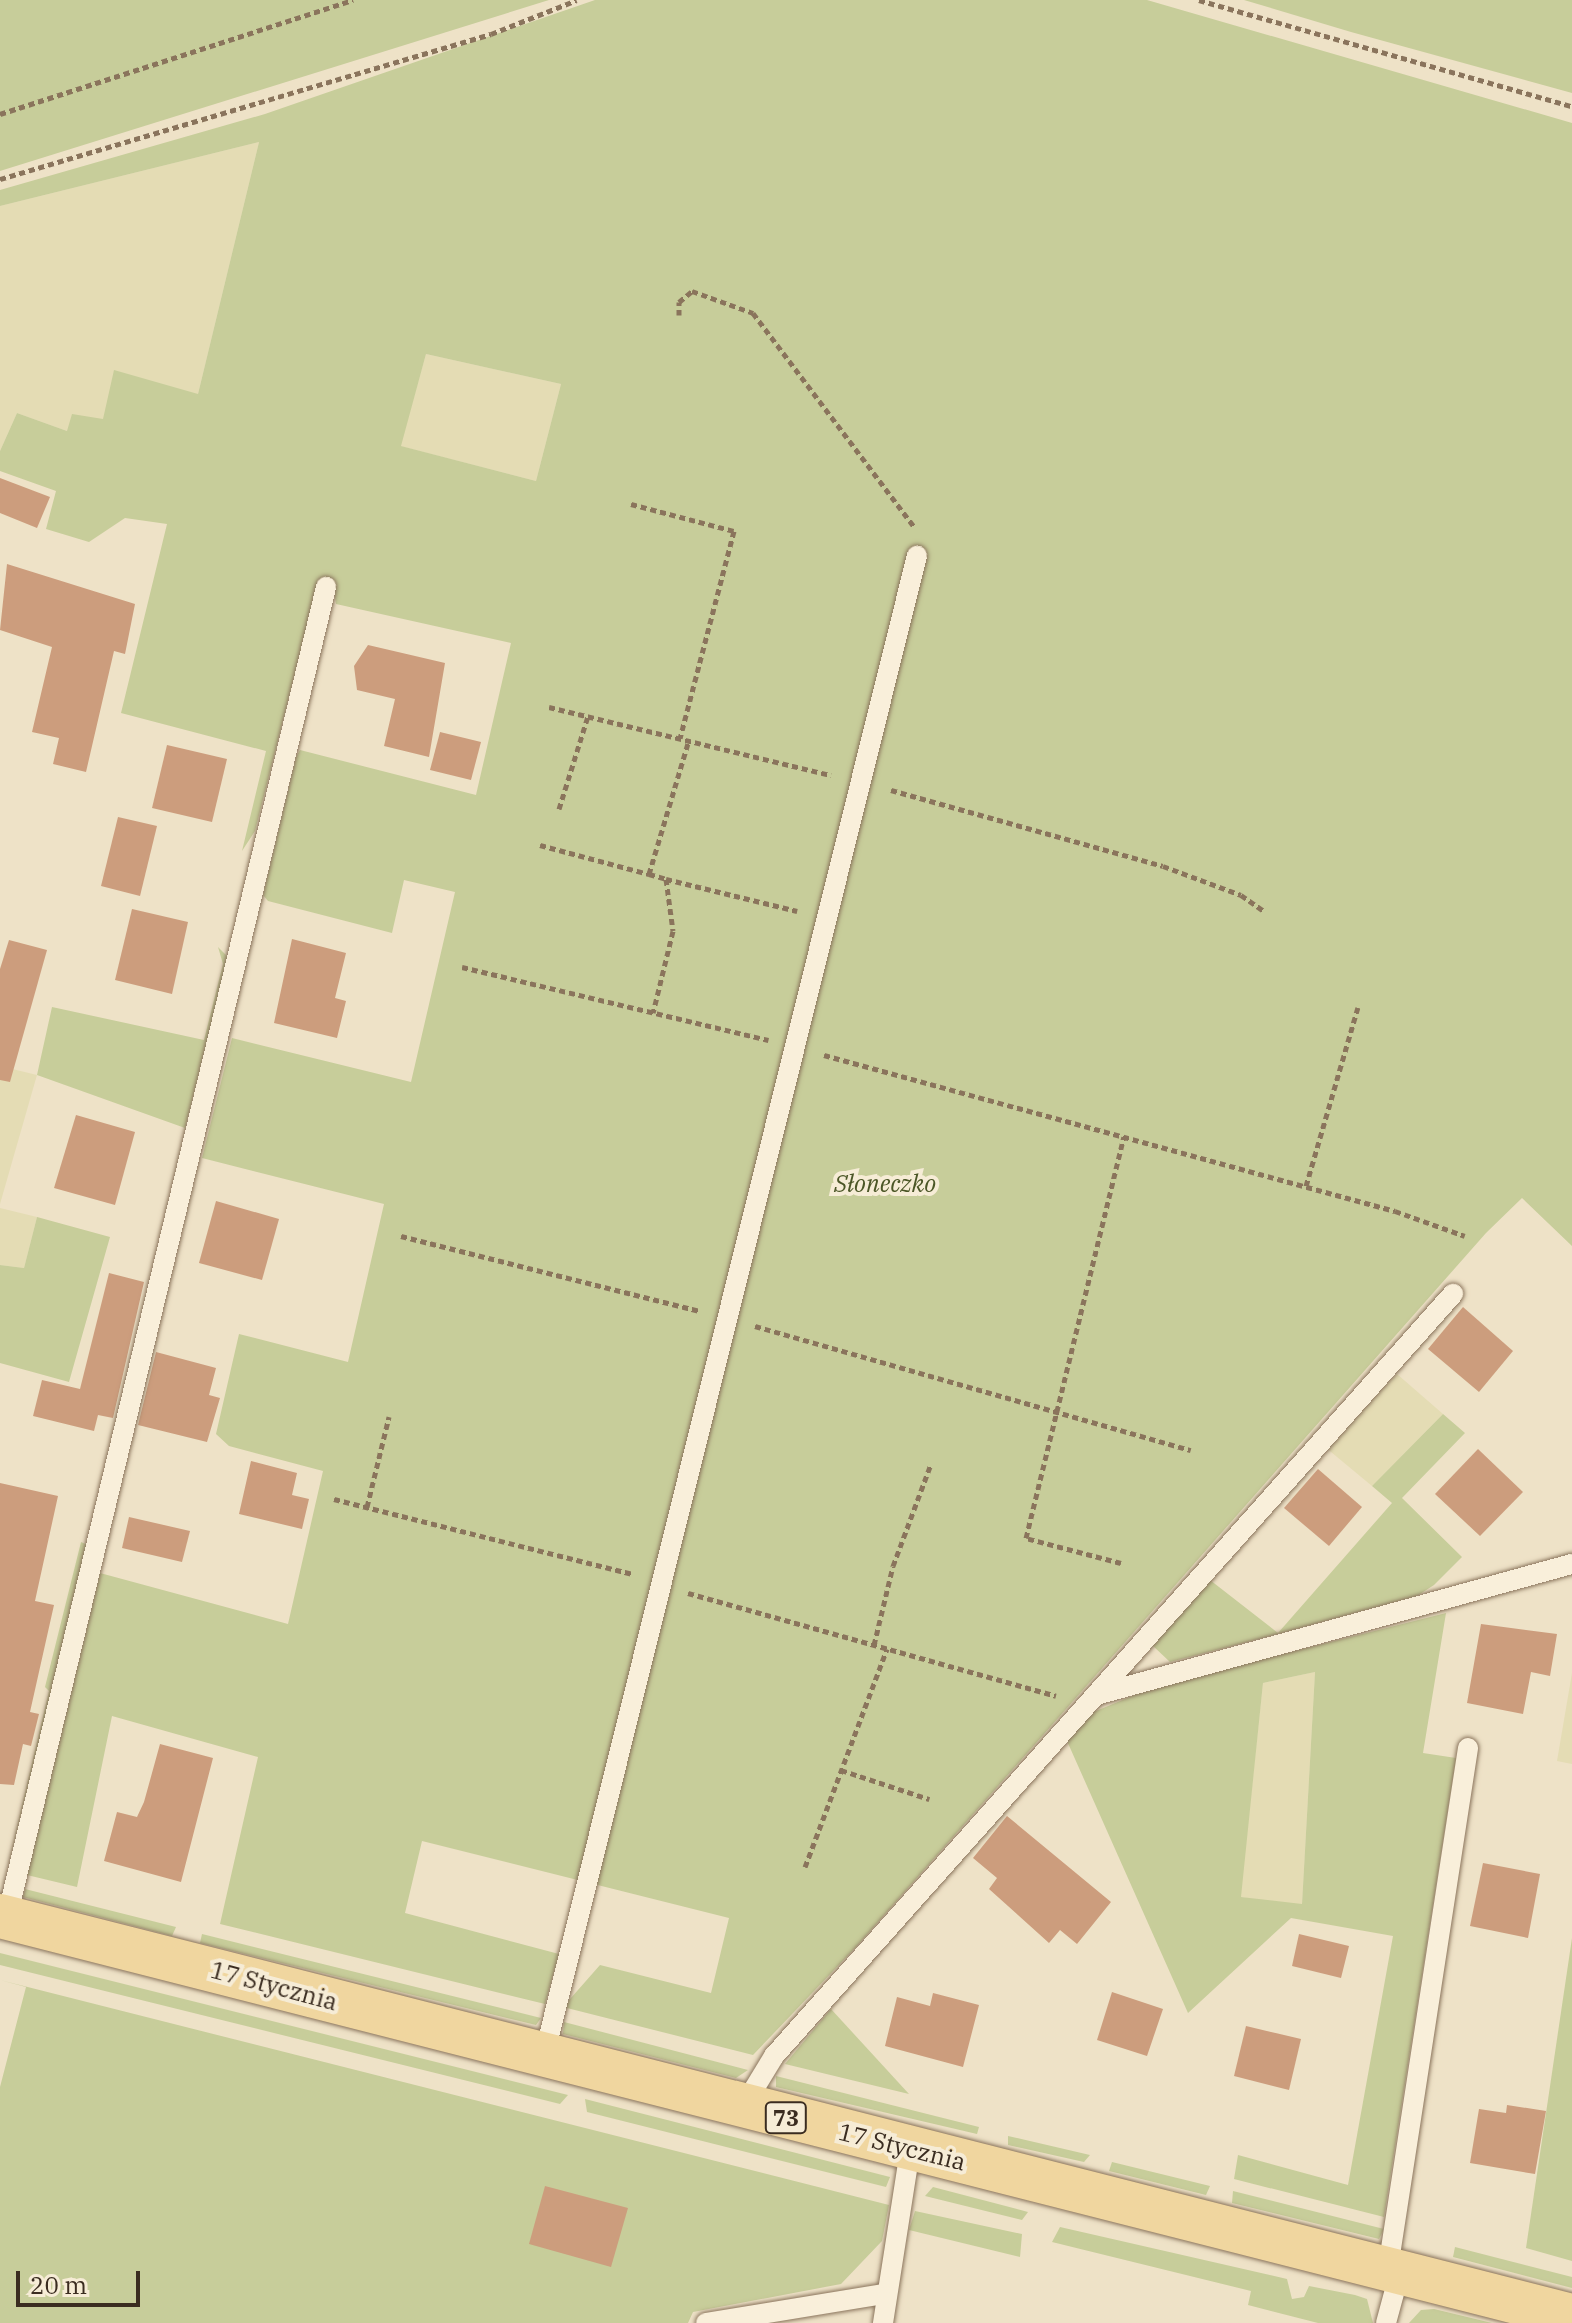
<!DOCTYPE html>
<html>
<head>
<meta charset="utf-8">
<style>
	body { margin:0 }
	#map { position:relative; width:1572px; height:2323px; overflow:hidden; background:#eee2c7; font-family:"IBM Plex Serif",serif }
	div>[style] { position:absolute }
	.farmland>* { inset:0; background:#e4dcb4 }
	.green>* { inset:0; background:#c7cd9a }
	.building>* { inset:0; background:#cc9d7d }
	.path>* { height:5px; margin-top:-2.5px; transform-origin:0; background:repeating-linear-gradient(90deg,#8a745c 0 6px,transparent 0 10px) }
	.roads { filter:drop-shadow(0 0 2px #8a745c) drop-shadow(0 0 2px #8a745c) }
	.service>* { height:20px; margin:-10px; padding:0 10px; transform-origin:10px; border-radius:10px; background:#f9efda }
	.primary>* { height:44px; margin:-22px; padding:0 22px; transform-origin:22px; border-radius:22px; background:#f0d69f }
	span { translate:-50% -50%; white-space:nowrap; text-align:center; line-height:1.15; -webkit-text-stroke:8px #f6ecd6; paint-order:stroke }
	.shield-label span { padding:2px 6px; background:#f6ecd6; border:2px solid; border-radius:6px; -webkit-text-stroke-width:0 }
	.shield-label { font-size:22px; color:#3a2c20; font-weight:700 }
	.park-label { font-size:24px; color:#4b5626; font-style:italic }
	.street-label { font-size:24px; color:#3a2c20 }
	.scale { position:absolute; left:16px; top:2271px; width:124px; height:36px; box-sizing:border-box; border:4px solid #3a2c20; border-top:0; padding-left:10px; font-size:24px; line-height:28px; white-space:nowrap; color:#3a2c20; -webkit-text-stroke:6px #f6ecd6; paint-order:stroke }
</style>
</head>
<body>
<div id="map">
	<div class="farmland">
		<div style="clip-path:polygon(259px 142px,198px 394px,67px 431px,17px 413px,0 451px,0 206px)"></div>
		<div style="clip-path:polygon(426px 354px,561px 384px,536px 481px,400px 446px)"></div>
		<div style="clip-path:polygon(0 1066px,37px 1075px,0 1204px)"></div>
		<div style="clip-path:polygon(0 1208px,37px 1217px,24px 1268px,0 1265px)"></div>
		<div style="clip-path:polygon(1397px 1374px,1443px 1414px,1372px 1486px,1325px 1447px)"></div>
		<div style="clip-path:polygon(1315px 1672px,1302px 1905px,1240px 1897px,1263px 1683px)"></div>
		<div style="clip-path:polygon(1572px 1673px,1572px 1764px,1557px 1761px)"></div>
	</div>
	<div class="green">
		<div style="clip-path:polygon(0 0,549px 0,0 171px)"></div>
		<div style="clip-path:polygon(evenodd,595px 0,1147px 0,1572px 123px,1572px 1246px,1522px 1198px,1486px 1233px,856px 1947px,753px 2055px,563px 2007px,600px 1965px,711px 1993px,729px 1918px,422px 1841px,405px 1913px,559px 1954px,545px 2004px,220px 1924px,258px 1757px,112px 1716px,77px 1887px,27px 1875px,100px 1573px,288px 1624px,323px 1471px,229px 1446px,216px 1434px,239px 1334px,348px 1362px,384px 1204px,202px 1158px,232px 1038px,411px 1082px,455px 892px,404px 880px,392px 933px,268px 901px,263px 895px,296px 757px,300px 750px,476px 795px,511px 643px,336px 604px,333px 586px,318px 582px,255px 831px,242px 851px,266px 751px,121px 713px,167px 524px,125px 518px,89px 542px,46px 529px,56px 491px,0 471px,0 451px,17px 413px,67px 431px,72px 414px,103px 419px,114px 370px,198px 394px,259px 142px,0 206px,0 190px,265px 114px,595px 0,426px 354px,561px 384px,536px 481px,401px 446px,426px 354px)"></div>
		<div style="clip-path:polygon(1244px 0,1572px 0,1572px 93px,1351px 32px)"></div>
		<div style="clip-path:polygon(218px 947px,228px 957px,171px 1185px,185px 1128px,37px 1075px,52px 1007px,204px 1040px,223px 964px)"></div>
		<div style="clip-path:polygon(37px 1217px,110px 1237px,69px 1382px,0 1363px,0 1265px,24px 1268px)"></div>
		<div style="clip-path:polygon(1443px 1414px,1465px 1433px,1402px 1498px,1462px 1557px,1434px 1585px,1417px 1596px,1278px 1634px,1170px 1662px,1152px 1645px,1210px 1580px,1278px 1633px,1392px 1503px,1372px 1486px)"></div>
		<div style="clip-path:polygon(81px 1542px,88px 1545px,7px 1869px,49px 1691px,45px 1687px)"></div>
		<div style="clip-path:polygon(evenodd,1446px 1613px,1423px 1753px,1456px 1758px,1384px 2217px,1234px 2179px,1238px 2155px,1348px 2185px,1393px 1936px,1291px 1918px,1188px 2013px,1067px 1741px,1091px 1713px,1159px 1685px,1446px 1613px,1315px 1672px,1302px 1904px,1241px 1897px,1263px 1683px,1315px 1672px)"></div>
		<div style="clip-path:polygon(25px 1889px,176px 1927px,172px 1936px,23px 1897px)"></div>
		<div style="clip-path:polygon(202px 1934px,541px 2018px,536px 2025px,200px 1943px)"></div>
		<div style="clip-path:polygon(1572px 1938px,1572px 2261px,1526px 2248px)"></div>
		<div style="clip-path:polygon(0 1953px,568px 2095px,560px 2104px,0 1965px)"></div>
		<div style="clip-path:polygon(0 1980px,889px 2205px,882px 2241px,841px 2284px,693px 2312px,688px 2323px,0 2323px,0 2087px,26px 1987px)"></div>
		<div style="clip-path:polygon(831px 2009px,909px 2094px,785px 2064px)"></div>
		<div style="clip-path:polygon(564px 2022px,748px 2070px,736px 2078px,563px 2034px)"></div>
		<div style="clip-path:polygon(776px 2076px,979px 2127px,977px 2134px,776px 2087px)"></div>
		<div style="clip-path:polygon(585px 2099px,890px 2177px,886px 2187px,587px 2112px)"></div>
		<div style="clip-path:polygon(1008px 2136px,1090px 2155px,1084px 2162px,1008px 2145px)"></div>
		<div style="clip-path:polygon(1112px 2162px,1210px 2186px,1206px 2195px,1109px 2171px)"></div>
		<div style="clip-path:polygon(933px 2187px,1028px 2212px,1022px 2220px,925px 2196px)"></div>
		<div style="clip-path:polygon(1233px 2191px,1384px 2229px,1379px 2239px,1232px 2203px)"></div>
		<div style="clip-path:polygon(915px 2211px,1022px 2234px,1020px 2257px,909px 2230px)"></div>
		<div style="clip-path:polygon(1060px 2227px,1287px 2279px,1292px 2299px,1304px 2297px,1309px 2286px,1355px 2295px,1367px 2299px,1373px 2323px,1318px 2323px,1248px 2305px,1251px 2291px,1052px 2242px)"></div>
		<div style="clip-path:polygon(1455px 2247px,1572px 2277px,1572px 2288px,1453px 2257px)"></div>
		<div style="clip-path:polygon(1434px 2309px,1492px 2323px,1409px 2323px,1421px 2310px)"></div>
	</div>
	<div class="building">
		<div style="clip-path:polygon(0 478px,50px 497px,37px 528px,0 513px)"></div>
		<div style="clip-path:polygon(7px 564px,135px 604px,125px 654px,114px 651px,86px 772px,53px 764px,59px 738px,32px 732px,52px 647px,0 630px)"></div>
		<div style="clip-path:polygon(368px 645px,445px 663px,429px 757px,384px 746px,395px 699px,357px 690px,354px 666px)"></div>
		<div style="clip-path:polygon(440px 732px,481px 742px,471px 780px,430px 770px)"></div>
		<div style="clip-path:polygon(167px 745px,227px 759px,212px 822px,152px 808px)"></div>
		<div style="clip-path:polygon(118px 817px,157px 826px,140px 896px,101px 886px)"></div>
		<div style="clip-path:polygon(132px 909px,188px 922px,172px 994px,115px 980px)"></div>
		<div style="clip-path:polygon(292px 939px,346px 953px,335px 998px,346px 1001px,337px 1038px,274px 1023px)"></div>
		<div style="clip-path:polygon(9px 940px,47px 950px,10px 1082px,0 1080px,0 969px)"></div>
		<div style="clip-path:polygon(76px 1115px,135px 1132px,115px 1205px,54px 1188px)"></div>
		<div style="clip-path:polygon(216px 1201px,279px 1219px,262px 1280px,199px 1263px)"></div>
		<div style="clip-path:polygon(109px 1273px,144px 1282px,113px 1418px,98px 1415px,94px 1431px,33px 1416px,42px 1380px,80px 1389px)"></div>
		<div style="clip-path:polygon(1463px 1307px,1513px 1351px,1479px 1392px,1428px 1349px)"></div>
		<div style="clip-path:polygon(156px 1352px,216px 1368px,209px 1395px,220px 1398px,207px 1442px,138px 1425px)"></div>
		<div style="clip-path:polygon(1478px 1449px,1523px 1492px,1480px 1536px,1435px 1494px)"></div>
		<div style="clip-path:polygon(251px 1461px,297px 1473px,292px 1495px,309px 1499px,302px 1529px,239px 1514px)"></div>
		<div style="clip-path:polygon(1318px 1469px,1362px 1507px,1329px 1546px,1284px 1508px)"></div>
		<div style="clip-path:polygon(0 1483px,58px 1496px,35px 1601px,54px 1605px,30px 1712px,39px 1714px,31px 1746px,23px 1744px,14px 1785px,0 1784px)"></div>
		<div style="clip-path:polygon(129px 1517px,190px 1531px,182px 1562px,122px 1548px)"></div>
		<div style="clip-path:polygon(1481px 1624px,1557px 1634px,1550px 1676px,1531px 1672px,1523px 1714px,1467px 1703px)"></div>
		<div style="clip-path:polygon(160px 1744px,213px 1758px,181px 1882px,104px 1861px,117px 1812px,137px 1817px,144px 1802px)"></div>
		<div style="clip-path:polygon(1007px 1816px,1111px 1902px,1077px 1944px,1060px 1930px,1049px 1943px,989px 1889px,997px 1878px,973px 1858px)"></div>
		<div style="clip-path:polygon(1483px 1863px,1540px 1874px,1528px 1938px,1470px 1926px)"></div>
		<div style="clip-path:polygon(1299px 1934px,1349px 1946px,1341px 1978px,1292px 1966px)"></div>
		<div style="clip-path:polygon(1112px 1992px,1163px 2009px,1147px 2056px,1097px 2040px)"></div>
		<div style="clip-path:polygon(933px 1993px,979px 2005px,963px 2067px,885px 2046px,897px 1997px,930px 2006px)"></div>
		<div style="clip-path:polygon(1246px 2026px,1301px 2039px,1289px 2090px,1234px 2076px)"></div>
		<div style="clip-path:polygon(1507px 2105px,1546px 2111px,1535px 2174px,1470px 2163px,1479px 2109px,1506px 2113px)"></div>
		<div style="clip-path:polygon(545px 2186px,628px 2208px,611px 2267px,529px 2244px)"></div>
	</div>
	<div class="path">
		<div style="left:1199px;top:0;width:388px;rotate:15.9deg"></div>
		<div style="left:0;top:114px;width:371px;rotate:-17.9deg"></div>
		<div style="left:0;top:179px;width:512px;rotate:-16.45deg"></div>
		<div style="left:491px;top:34px;width:92px;rotate:-21.6deg"></div>
		<div style="left:679px;top:315px;width:13px;rotate:-90deg"></div>
		<div style="left:679px;top:302px;width:17px;rotate:-40deg"></div>
		<div style="left:692px;top:291px;width:65px;rotate:19.8deg"></div>
		<div style="left:753px;top:313px;width:269px;rotate:53deg"></div>
		<div style="left:631px;top:504px;width:106px;rotate:14.7deg"></div>
		<div style="left:734px;top:531px;width:214px;rotate:104.6deg"></div>
		<div style="left:549px;top:707px;width:290px;rotate:13.6deg"></div>
		<div style="left:891px;top:790px;width:282px;rotate:15.6deg"></div>
		<div style="left:1163px;top:866px;width:83px;rotate:20.4deg"></div>
		<div style="left:1241px;top:895px;width:29px;rotate:35deg"></div>
		<div style="left:559px;top:809px;width:97px;rotate:-72.7deg"></div>
		<div style="left:540px;top:845px;width:113px;rotate:14.9deg"></div>
		<div style="left:649px;top:874px;width:140px;rotate:-73.4deg"></div>
		<div style="left:649px;top:874px;width:18px;rotate:16deg"></div>
		<div style="left:666px;top:879px;width:52px;rotate:82.3deg"></div>
		<div style="left:673px;top:931px;width:84px;rotate:103.7deg"></div>
		<div style="left:666px;top:879px;width:135px;rotate:13.7deg"></div>
		<div style="left:462px;top:967px;width:315px;rotate:13.4deg"></div>
		<div style="left:824px;top:1055px;width:592px;rotate:15.28deg"></div>
		<div style="left:1395px;top:1211px;width:74px;rotate:19.7deg"></div>
		<div style="left:1306px;top:1186px;width:186px;rotate:-73.8deg"></div>
		<div style="left:401px;top:1236px;width:307px;rotate:14.1deg"></div>
		<div style="left:755px;top:1326px;width:453px;rotate:15.9deg"></div>
		<div style="left:334px;top:1499px;width:308px;rotate:14.1deg"></div>
		<div style="left:367px;top:1507px;width:93px;rotate:-76.3deg"></div>
		<div style="left:1121px;top:1563px;width:98px;rotate:-165.3deg"></div>
		<div style="left:1026px;top:1538px;width:413px;rotate:-76.3deg"></div>
		<div style="left:688px;top:1593px;width:382px;rotate:15.6deg"></div>
		<div style="left:874px;top:1645px;width:81px;rotate:-76.5deg"></div>
		<div style="left:893px;top:1566px;width:109px;rotate:-69.6deg"></div>
		<div style="left:841px;top:1770px;width:93px;rotate:18.2deg"></div>
		<div style="left:805px;top:1867px;width:233px;rotate:-69.4deg"></div>
	</div>
	<div class="roads">
		<div class="service">
			<div style="left:1096px;top:1695px;width:494px;rotate:-15.4deg"></div>
			<div style="left:7px;top:1917px;width:1368px;rotate:-76.51deg"></div>
			<div style="left:544px;top:2056px;width:1546px;rotate:-76.04deg"></div>
			<div style="left:743px;top:2107px;width:60px;rotate:-58.7deg"></div>
			<div style="left:774px;top:2056px;width:1021px;rotate:-48.3deg"></div>
			<div style="left:1388px;top:2268px;width:526px;rotate:-81.25deg"></div>
			<div style="left:706px;top:2323px;width:180px;rotate:-9.3deg"></div>
			<div style="left:883px;top:2323px;width:175px;rotate:-81.1deg"></div>
			<div style="left:1386px;top:2323px;width:54px;rotate:-74.9deg"></div>
		</div>
		<div class="primary">
			<div style="left:0;top:1916px;width:1622px;rotate:14.28deg"></div>
		</div>
	</div>
	<div class="shield-label">
		<span style="left:786px;top:2118px">73</span>
	</div>
	<div class="park-label">
		<span style="left:885px;top:1184px">Słoneczko</span>
	</div>
	<div class="street-label">
		<span style="left:274px;top:1986px;rotate:15deg">17 Stycznia</span>
		<span style="left:902px;top:2147px;rotate:14deg">17 Stycznia</span>
	</div>
	<div class="scale">20 m</div>
</div>
</body>
</html>
